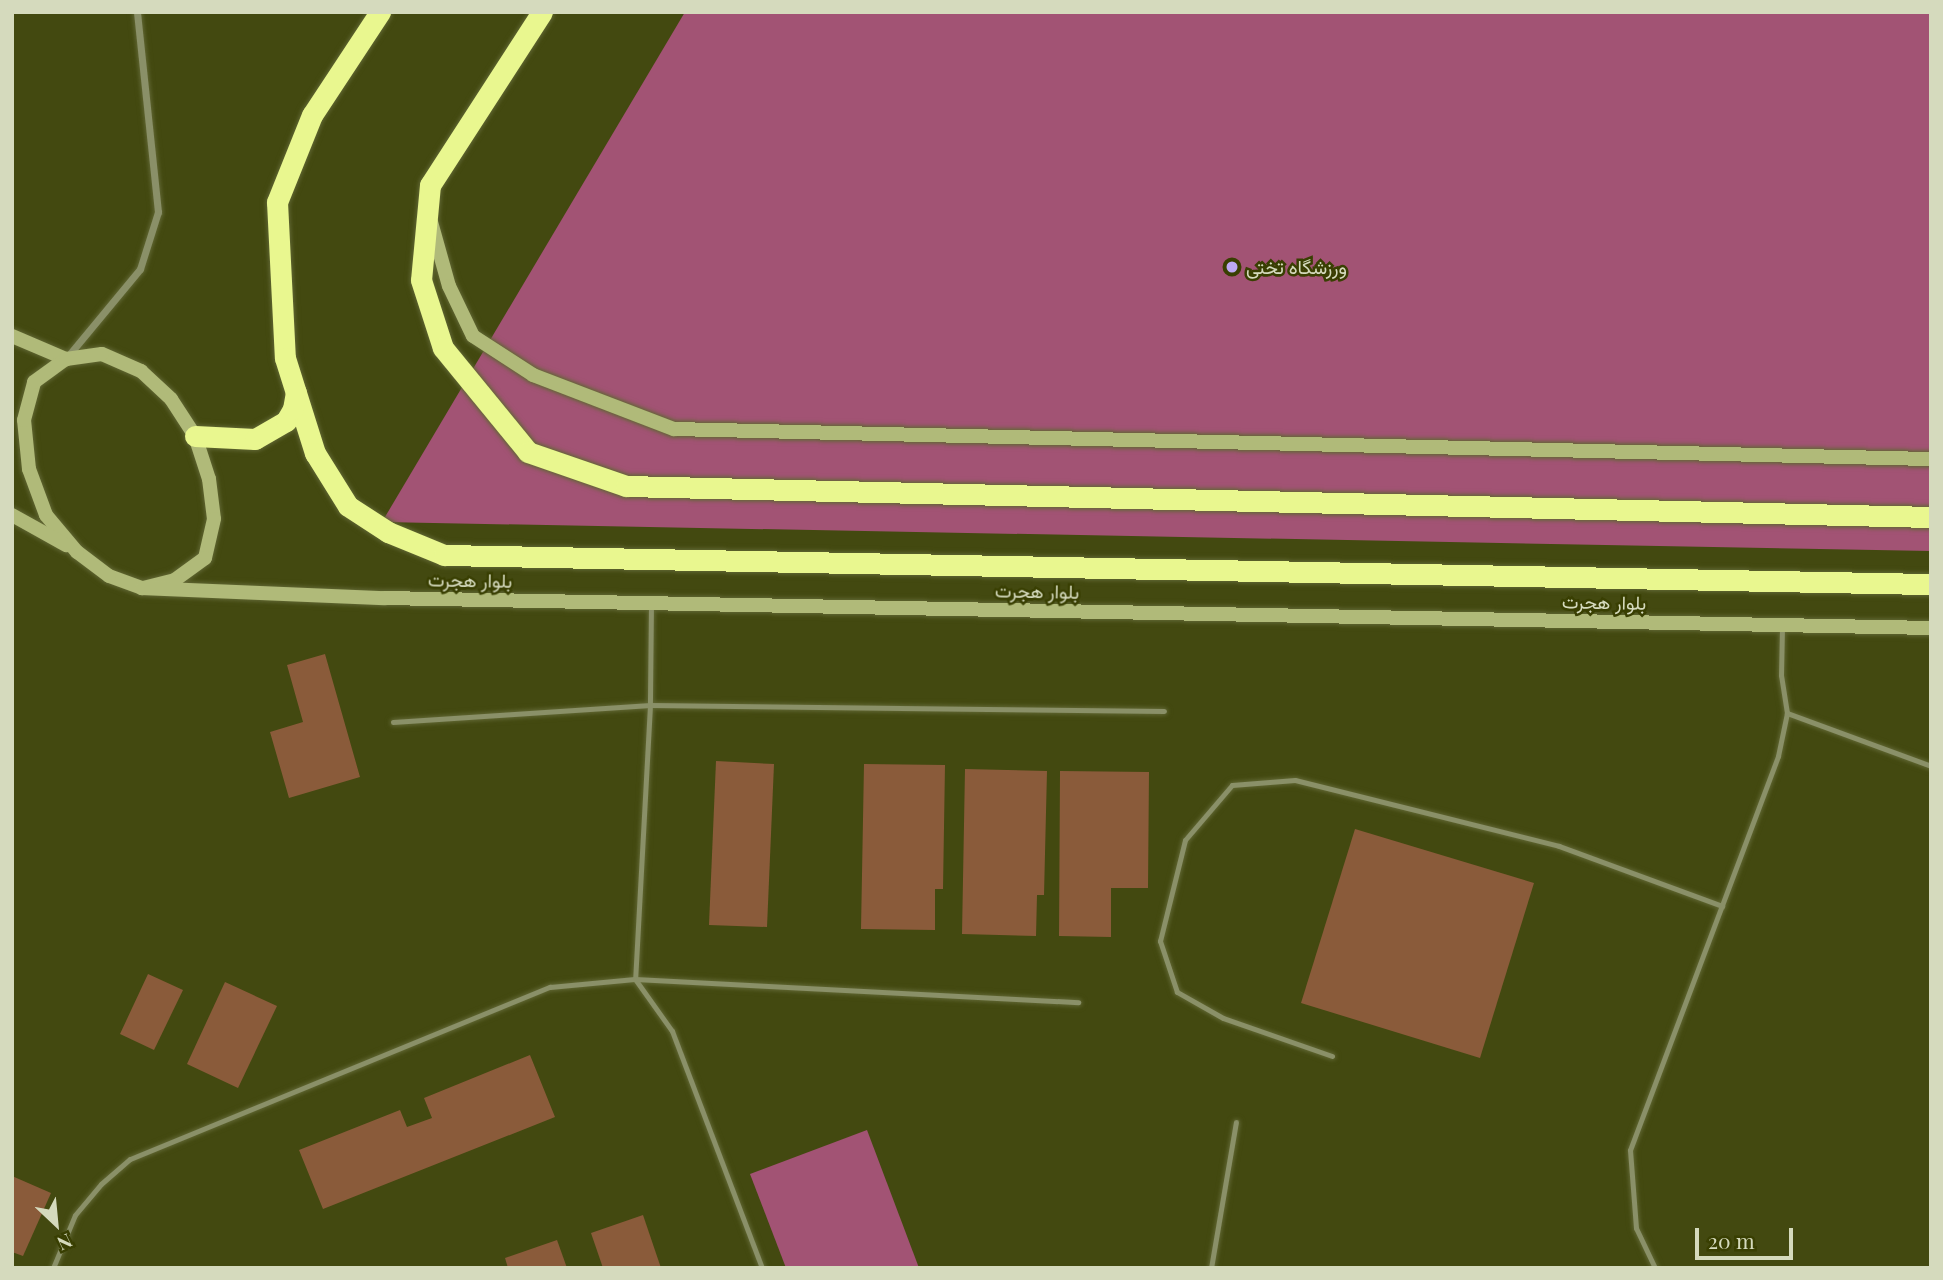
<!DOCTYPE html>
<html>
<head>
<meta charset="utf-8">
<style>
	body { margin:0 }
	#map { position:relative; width:1943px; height:1280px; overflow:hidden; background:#434910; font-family:"Playfair Display",Vazirmatn,serif }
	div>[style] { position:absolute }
	.green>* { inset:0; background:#a25374 }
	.building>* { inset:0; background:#8a5b3a }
	.roads { filter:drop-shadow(0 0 2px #606633) drop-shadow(0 0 2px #606633) }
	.lane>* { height:5px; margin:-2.5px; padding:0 2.5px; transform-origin:2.5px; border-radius:2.5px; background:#8a9068 }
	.street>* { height:7px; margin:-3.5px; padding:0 3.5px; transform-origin:3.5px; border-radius:3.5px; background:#8a9068 }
	.secondary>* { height:14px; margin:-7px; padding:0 7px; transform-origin:7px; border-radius:7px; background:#b0ba79 }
	.highway>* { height:21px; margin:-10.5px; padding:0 10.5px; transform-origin:10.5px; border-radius:10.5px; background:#e9f78f }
	.dots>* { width:19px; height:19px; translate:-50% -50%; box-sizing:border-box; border:4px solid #393f02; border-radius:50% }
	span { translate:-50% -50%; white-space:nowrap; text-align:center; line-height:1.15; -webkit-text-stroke:5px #393f02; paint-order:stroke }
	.poi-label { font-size:19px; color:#d5dabd }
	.left { translate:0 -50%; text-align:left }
	.street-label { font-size:19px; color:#d5dabd }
	.frame { position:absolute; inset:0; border:14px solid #d5dabd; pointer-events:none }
	.north { position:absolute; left:21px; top:1189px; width:70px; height:70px; -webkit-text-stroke:5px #393f02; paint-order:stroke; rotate:154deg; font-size:19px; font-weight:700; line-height:28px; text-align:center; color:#d5dabd }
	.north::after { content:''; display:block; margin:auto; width:24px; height:32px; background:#d5dabd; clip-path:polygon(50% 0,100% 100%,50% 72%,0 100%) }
	.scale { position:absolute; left:1695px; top:1228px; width:98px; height:32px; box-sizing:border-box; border:4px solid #d5dabd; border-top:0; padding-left:9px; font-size:21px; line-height:24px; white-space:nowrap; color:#d5dabd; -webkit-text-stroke:5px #393f02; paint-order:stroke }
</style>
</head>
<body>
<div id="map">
	<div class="green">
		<div style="clip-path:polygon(685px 12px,1931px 12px,1931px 551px,382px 522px)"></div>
		<div style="clip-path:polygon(867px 1130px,919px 1268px,786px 1268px,750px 1174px)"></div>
	</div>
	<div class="building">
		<div style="clip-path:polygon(325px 654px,360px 777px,289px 798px,270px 732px,303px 722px,287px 665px)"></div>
		<div style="clip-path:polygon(716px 761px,774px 764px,767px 927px,709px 925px)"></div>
		<div style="clip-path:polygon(864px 764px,945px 765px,943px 889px,935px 889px,935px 930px,861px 929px)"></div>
		<div style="clip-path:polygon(965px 769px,1047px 771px,1044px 895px,1037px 895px,1036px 936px,962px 934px)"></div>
		<div style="clip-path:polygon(1060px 771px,1149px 772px,1148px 888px,1111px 888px,1111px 937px,1059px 936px)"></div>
		<div style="clip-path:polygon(1355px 829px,1534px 883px,1480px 1058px,1301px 1003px)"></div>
		<div style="clip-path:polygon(148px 974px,183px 990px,154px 1050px,120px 1034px)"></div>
		<div style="clip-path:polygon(225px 982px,277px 1006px,238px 1088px,187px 1064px)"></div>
		<div style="clip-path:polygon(530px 1055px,555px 1117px,323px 1209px,299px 1150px,400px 1110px,407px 1127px,432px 1118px,424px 1098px)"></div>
		<div style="clip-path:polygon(12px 1176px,51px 1193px,23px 1256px,12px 1252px)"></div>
		<div style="clip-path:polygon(643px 1215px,661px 1268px,603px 1268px,591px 1233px)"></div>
		<div style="clip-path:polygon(557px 1240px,567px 1268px,508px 1268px,505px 1258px)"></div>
	</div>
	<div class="roads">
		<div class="lane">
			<div style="left:651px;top:603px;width:102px;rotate:90.6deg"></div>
			<div style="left:650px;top:705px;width:274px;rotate:93.1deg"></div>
			<div style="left:635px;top:979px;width:64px;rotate:54.6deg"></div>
			<div style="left:672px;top:1031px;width:254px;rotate:69.2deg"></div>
			<div style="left:1787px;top:713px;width:153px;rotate:20.2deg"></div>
			<div style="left:393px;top:722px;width:258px;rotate:-3.8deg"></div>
			<div style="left:650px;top:705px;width:514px;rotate:0.67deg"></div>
			<div style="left:1332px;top:1056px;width:115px;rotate:-160.8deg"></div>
			<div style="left:1223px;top:1018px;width:53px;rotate:-150.5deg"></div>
			<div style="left:1177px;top:992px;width:54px;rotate:-108.4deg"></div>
			<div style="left:1160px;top:941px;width:104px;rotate:-76.1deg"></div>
			<div style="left:1185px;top:840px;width:72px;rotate:-49.5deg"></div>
			<div style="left:1232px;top:785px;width:63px;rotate:-4.5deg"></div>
			<div style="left:1295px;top:780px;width:272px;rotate:14deg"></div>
			<div style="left:1559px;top:846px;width:174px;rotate:20.2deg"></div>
			<div style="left:53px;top:1268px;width:57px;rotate:-67.5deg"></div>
			<div style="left:75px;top:1215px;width:40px;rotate:-50deg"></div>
			<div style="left:101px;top:1184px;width:38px;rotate:-41deg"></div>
			<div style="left:130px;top:1159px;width:454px;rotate:-22.3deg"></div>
			<div style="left:550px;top:987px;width:85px;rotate:-5.4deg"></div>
			<div style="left:635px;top:979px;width:444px;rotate:3deg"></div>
			<div style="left:1211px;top:1268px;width:148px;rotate:-80.3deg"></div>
			<div style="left:1655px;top:1268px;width:44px;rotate:-115.4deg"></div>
			<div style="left:1636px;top:1228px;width:78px;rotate:-94.4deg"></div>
			<div style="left:1630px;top:1150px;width:421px;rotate:-69.4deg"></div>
			<div style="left:1778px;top:756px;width:44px;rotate:-78.2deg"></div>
			<div style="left:1787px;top:713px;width:38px;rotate:-99deg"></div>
			<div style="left:1781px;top:675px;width:47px;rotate:-88.8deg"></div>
		</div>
		<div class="street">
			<div style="left:68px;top:356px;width:113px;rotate:-50.4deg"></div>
			<div style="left:140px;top:269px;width:60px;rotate:-72.5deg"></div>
			<div style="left:158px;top:212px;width:201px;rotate:-96deg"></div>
		</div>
		<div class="secondary">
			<div style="left:431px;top:222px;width:66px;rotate:74.3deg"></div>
			<div style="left:449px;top:286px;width:55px;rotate:64.4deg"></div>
			<div style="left:473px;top:336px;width:72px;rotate:33deg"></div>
			<div style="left:533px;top:375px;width:151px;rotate:21deg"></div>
			<div style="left:674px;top:429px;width:1257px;rotate:1.37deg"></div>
			<div style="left:12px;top:336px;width:59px;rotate:23.1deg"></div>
			<div style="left:102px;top:354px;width:43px;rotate:23.6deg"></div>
			<div style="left:141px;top:371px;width:41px;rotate:43deg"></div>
			<div style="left:171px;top:399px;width:44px;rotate:57deg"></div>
			<div style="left:195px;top:436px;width:45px;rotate:72deg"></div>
			<div style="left:209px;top:479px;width:40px;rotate:82.9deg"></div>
			<div style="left:214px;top:519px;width:40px;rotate:103deg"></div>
			<div style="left:205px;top:558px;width:37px;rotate:144deg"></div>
			<div style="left:175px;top:580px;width:34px;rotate:166deg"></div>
			<div style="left:142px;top:588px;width:35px;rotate:-160deg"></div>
			<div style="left:109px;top:576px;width:40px;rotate:-143deg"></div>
			<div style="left:77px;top:552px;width:48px;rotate:-130deg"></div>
			<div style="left:46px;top:515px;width:49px;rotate:-110.3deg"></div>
			<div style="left:29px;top:469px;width:49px;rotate:-95.8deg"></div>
			<div style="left:24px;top:420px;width:39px;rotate:-75deg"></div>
			<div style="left:34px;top:382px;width:39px;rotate:-36deg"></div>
			<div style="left:66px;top:359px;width:36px;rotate:-8deg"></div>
			<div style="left:12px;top:515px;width:62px;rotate:29.1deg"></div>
			<div style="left:142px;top:588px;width:242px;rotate:2.4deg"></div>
			<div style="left:384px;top:598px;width:1547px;rotate:1.11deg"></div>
		</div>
		<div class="highway">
			<div style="left:380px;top:12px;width:123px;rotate:123.4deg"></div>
			<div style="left:312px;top:115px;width:94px;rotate:111.9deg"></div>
			<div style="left:277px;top:202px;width:156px;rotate:87.1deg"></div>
			<div style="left:285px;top:358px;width:100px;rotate:72.5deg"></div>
			<div style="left:315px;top:453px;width:62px;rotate:58.1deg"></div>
			<div style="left:348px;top:506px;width:48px;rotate:33deg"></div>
			<div style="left:388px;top:532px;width:61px;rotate:22.3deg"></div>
			<div style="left:444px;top:555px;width:1487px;rotate:1.12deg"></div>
			<div style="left:542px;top:12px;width:206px;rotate:122.9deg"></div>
			<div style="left:430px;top:185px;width:95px;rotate:95.4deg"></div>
			<div style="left:421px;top:280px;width:71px;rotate:72.1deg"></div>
			<div style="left:443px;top:348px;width:134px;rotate:50.7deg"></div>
			<div style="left:528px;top:452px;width:104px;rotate:19.1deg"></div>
			<div style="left:626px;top:486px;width:1305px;rotate:1.36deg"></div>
			<div style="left:195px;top:436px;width:60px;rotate:2.9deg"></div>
			<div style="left:255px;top:439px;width:36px;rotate:-30deg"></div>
			<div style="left:286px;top:421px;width:14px;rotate:-60deg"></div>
			<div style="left:293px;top:409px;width:17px;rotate:-80deg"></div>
		</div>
	</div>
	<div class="dots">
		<div style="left:1232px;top:267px;background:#bda9f5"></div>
	</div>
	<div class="poi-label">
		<span class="left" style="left:1246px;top:267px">ورزشگاه تختی</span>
	</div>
	<div class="street-label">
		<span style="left:470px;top:580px;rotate:1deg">بلوار هجرت</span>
		<span style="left:1037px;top:591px;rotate:1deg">بلوار هجرت</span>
		<span style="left:1604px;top:602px;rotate:1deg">بلوار هجرت</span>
	</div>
	<div class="frame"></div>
	<div class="north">N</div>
	<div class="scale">20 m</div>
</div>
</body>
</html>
